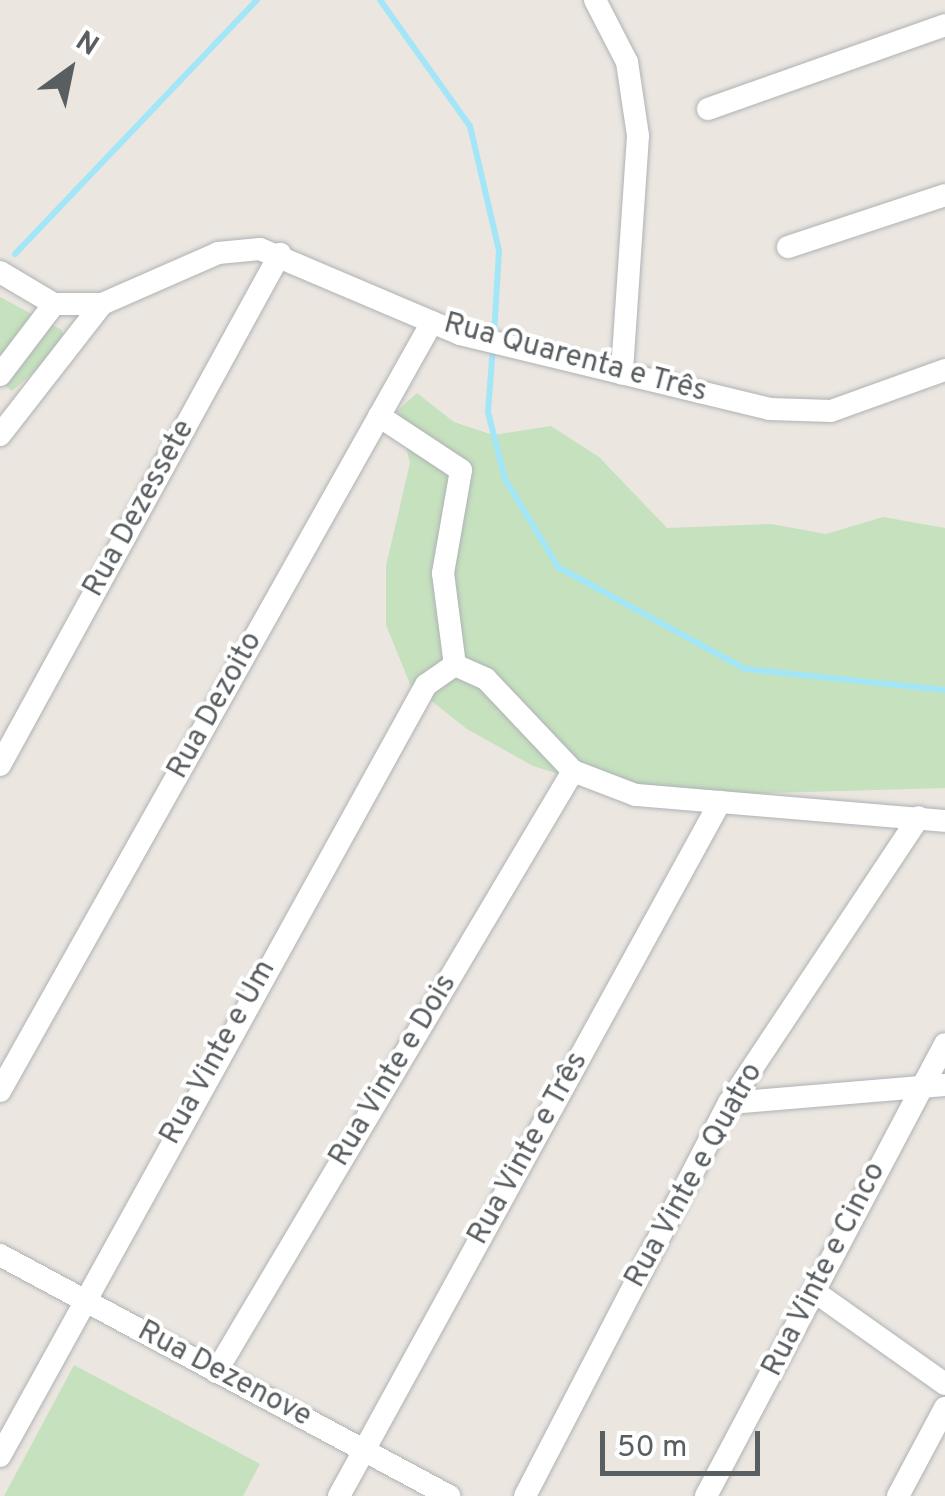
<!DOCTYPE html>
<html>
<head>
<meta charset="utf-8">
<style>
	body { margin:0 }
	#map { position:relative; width:945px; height:1496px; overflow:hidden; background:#ebe6e0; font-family:Overpass,sans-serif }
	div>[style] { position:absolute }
	.green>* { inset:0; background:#c6e1be }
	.stream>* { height:6px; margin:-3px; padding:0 3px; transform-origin:3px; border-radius:3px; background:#a3e6f8 }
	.roads { filter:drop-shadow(0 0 2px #aeb2b5) drop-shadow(0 0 2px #aeb2b5) }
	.minor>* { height:22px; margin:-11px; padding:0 11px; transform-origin:11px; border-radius:11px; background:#fff }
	span { translate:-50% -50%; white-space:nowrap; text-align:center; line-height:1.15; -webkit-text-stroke:8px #fff; paint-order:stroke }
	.street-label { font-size:30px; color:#595e60 }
	.north { position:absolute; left:20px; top:20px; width:100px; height:100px; -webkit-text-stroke:8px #fff; paint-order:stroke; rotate:33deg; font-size:28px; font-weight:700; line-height:40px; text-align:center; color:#595e60 }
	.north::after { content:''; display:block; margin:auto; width:35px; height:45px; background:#595e60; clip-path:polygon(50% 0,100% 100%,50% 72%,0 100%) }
	.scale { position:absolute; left:600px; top:1431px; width:160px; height:45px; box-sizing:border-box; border:5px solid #595e60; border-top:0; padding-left:12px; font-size:30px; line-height:35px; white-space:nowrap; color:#595e60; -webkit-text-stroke:8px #fff; paint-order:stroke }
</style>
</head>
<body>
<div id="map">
	<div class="green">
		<div style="clip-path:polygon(0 297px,62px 330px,66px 344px,12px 391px,0 382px)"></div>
		<div style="clip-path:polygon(417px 393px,454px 422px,493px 435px,551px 426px,599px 457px,667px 528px,771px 524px,826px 534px,883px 517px,945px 528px,945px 788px,635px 797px,533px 766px,467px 729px,410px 684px,386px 625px,386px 566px,410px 463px,397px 411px)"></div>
		<div style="clip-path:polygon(74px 1365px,260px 1464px,243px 1496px,4px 1496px)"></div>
	</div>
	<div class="stream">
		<div style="left:380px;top:0;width:155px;rotate:54.5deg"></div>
		<div style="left:470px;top:126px;width:128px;rotate:76.9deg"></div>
		<div style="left:499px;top:251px;width:83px;rotate:93.4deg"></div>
		<div style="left:15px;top:254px;width:351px;rotate:-46.4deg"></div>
		<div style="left:493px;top:347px;width:65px;rotate:94.4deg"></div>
		<div style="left:488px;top:412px;width:69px;rotate:75.8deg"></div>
		<div style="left:505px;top:479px;width:103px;rotate:58.9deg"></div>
		<div style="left:558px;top:567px;width:213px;rotate:28.6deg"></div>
		<div style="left:745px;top:669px;width:201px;rotate:6deg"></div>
	</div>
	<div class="roads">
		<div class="minor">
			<div style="left:595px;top:0;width:70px;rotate:62.7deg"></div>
			<div style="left:627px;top:62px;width:75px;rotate:81.5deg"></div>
			<div style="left:638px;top:136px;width:238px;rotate:93.9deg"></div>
			<div style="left:708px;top:109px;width:251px;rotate:-19.5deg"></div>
			<div style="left:788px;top:247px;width:165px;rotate:-18.3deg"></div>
			<div style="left:0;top:272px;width:63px;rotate:30.7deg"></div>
			<div style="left:54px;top:304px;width:48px"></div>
			<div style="left:102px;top:304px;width:127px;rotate:-23.7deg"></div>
			<div style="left:218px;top:253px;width:42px;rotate:-5.4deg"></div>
			<div style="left:260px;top:249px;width:217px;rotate:23deg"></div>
			<div style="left:460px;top:334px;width:319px;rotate:13.6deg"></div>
			<div style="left:770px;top:409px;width:61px;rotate:1.9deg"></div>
			<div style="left:831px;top:411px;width:121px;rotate:-19.8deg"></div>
			<div style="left:0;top:375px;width:89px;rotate:-52.7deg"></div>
			<div style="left:379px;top:416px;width:98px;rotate:33.4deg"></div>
			<div style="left:461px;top:470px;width:105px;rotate:99.9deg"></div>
			<div style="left:443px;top:573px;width:93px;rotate:82.6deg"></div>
			<div style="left:0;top:435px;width:166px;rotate:-52.1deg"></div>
			<div style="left:455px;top:665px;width:34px;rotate:24deg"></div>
			<div style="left:486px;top:679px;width:127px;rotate:46.6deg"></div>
			<div style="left:573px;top:771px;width:67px;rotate:20.9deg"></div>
			<div style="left:636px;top:795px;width:310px;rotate:4.8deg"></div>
			<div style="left:0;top:765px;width:583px;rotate:-61.28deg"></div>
			<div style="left:0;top:1091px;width:882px;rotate:-60.67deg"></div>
			<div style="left:729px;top:1103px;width:217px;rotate:-4.8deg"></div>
			<div style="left:0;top:1255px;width:510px;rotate:28.22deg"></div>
			<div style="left:815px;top:1292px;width:159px;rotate:35.3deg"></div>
			<div style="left:216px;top:1372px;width:699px;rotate:-59.29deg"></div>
			<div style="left:0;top:1456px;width:881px;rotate:-61.08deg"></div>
			<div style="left:426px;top:685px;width:35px;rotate:-35deg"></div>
			<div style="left:339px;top:1496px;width:792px;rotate:-61.23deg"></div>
			<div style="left:525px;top:1496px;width:443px;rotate:-62.6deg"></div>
			<div style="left:729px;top:1103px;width:343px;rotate:-56.4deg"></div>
			<div style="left:706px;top:1496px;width:511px;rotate:-62.13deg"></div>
			<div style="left:898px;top:1496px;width:100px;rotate:-61.9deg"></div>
		</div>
	</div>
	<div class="street-label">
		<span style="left:575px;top:359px;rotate:15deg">Rua Quarenta e Três</span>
		<span style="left:140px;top:509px;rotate:-61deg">Rua Dezessete</span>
		<span style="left:216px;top:706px;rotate:-61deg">Rua Dezoito</span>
		<span style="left:219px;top:1053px;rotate:-61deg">Rua Vinte e Um</span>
		<span style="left:394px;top:1071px;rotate:-59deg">Rua Vinte e Dois</span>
		<span style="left:529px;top:1149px;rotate:-61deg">Rua Vinte e Três</span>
		<span style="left:695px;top:1176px;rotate:-61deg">Rua Vinte e Quatro</span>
		<span style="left:825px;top:1270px;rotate:-63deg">Rua Vinte e Cinco</span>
		<span style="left:224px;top:1375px;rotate:28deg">Rua Dezenove</span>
	</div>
	<div class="north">N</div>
	<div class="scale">50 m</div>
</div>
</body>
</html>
